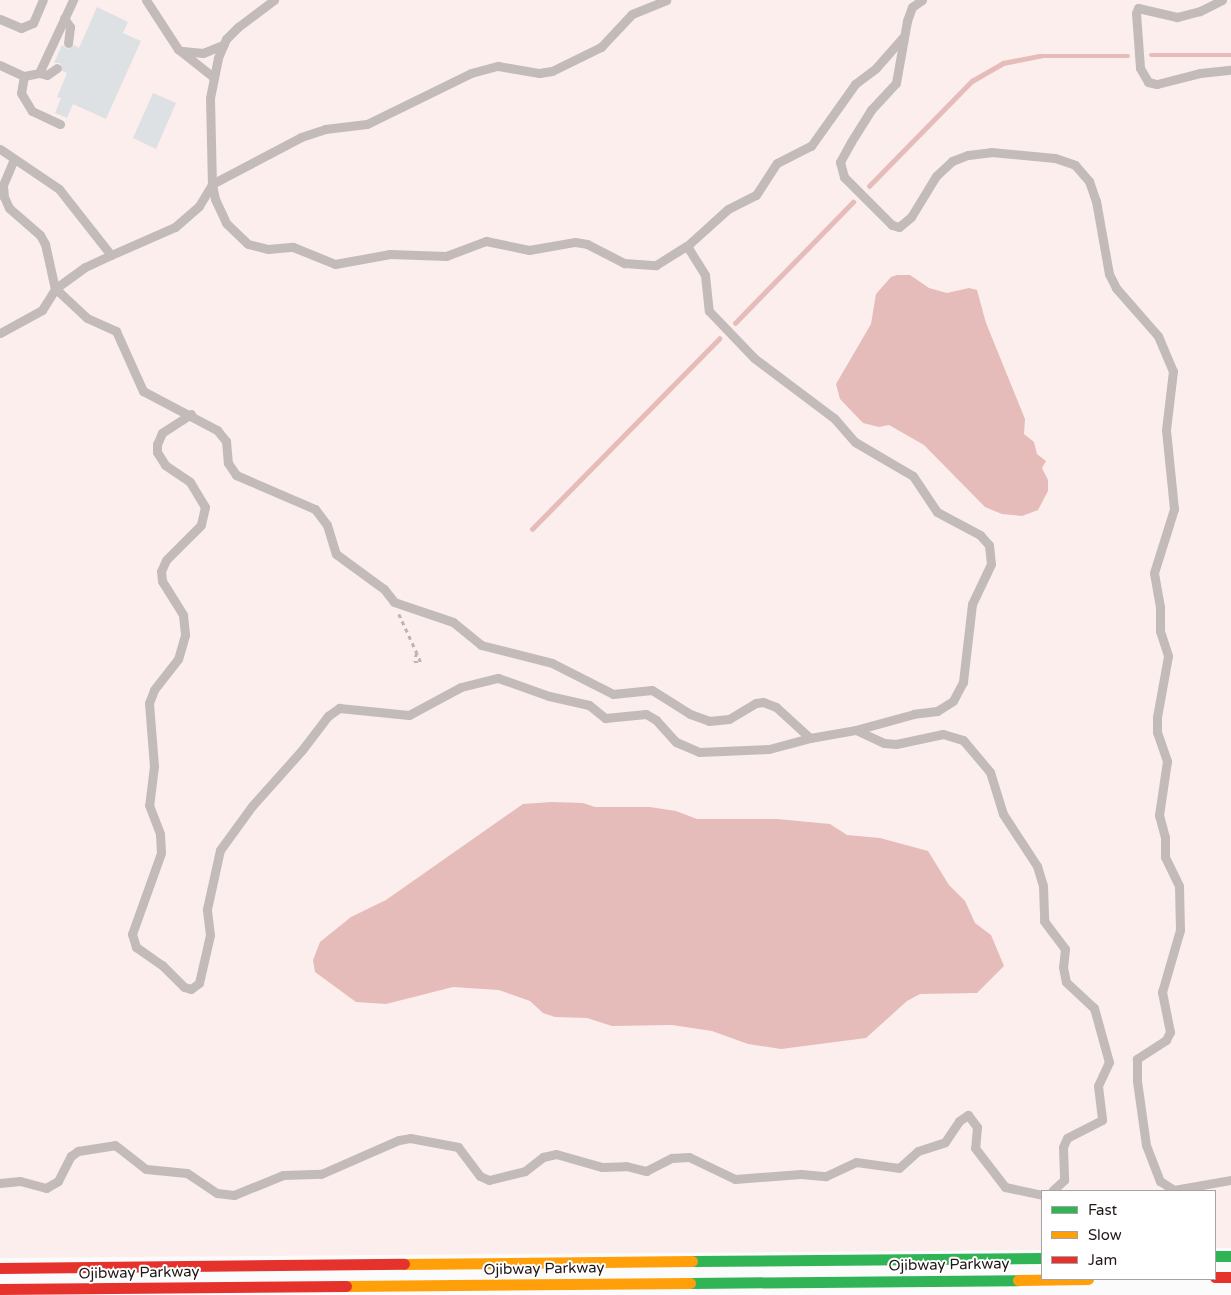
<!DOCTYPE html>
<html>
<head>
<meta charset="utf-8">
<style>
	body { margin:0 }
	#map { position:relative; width:1231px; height:1295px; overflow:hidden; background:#fbfbfb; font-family:"Varela Round",sans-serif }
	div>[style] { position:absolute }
	.green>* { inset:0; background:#fceeed }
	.water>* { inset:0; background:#e5bcb9 }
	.stream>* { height:4.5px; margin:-2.25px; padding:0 2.25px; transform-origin:2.25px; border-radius:2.25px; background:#e5bcb9 }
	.building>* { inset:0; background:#dde1e4 }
	.path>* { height:2.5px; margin-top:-1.25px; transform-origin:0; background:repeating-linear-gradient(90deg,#bab4b4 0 4px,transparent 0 8px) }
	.lane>* { height:9px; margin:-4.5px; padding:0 4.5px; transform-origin:4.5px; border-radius:4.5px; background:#c3bbba }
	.fast>* { height:11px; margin:-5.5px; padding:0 5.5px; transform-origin:5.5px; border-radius:5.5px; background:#30b455 }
	.slow>* { height:11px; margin:-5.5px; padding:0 5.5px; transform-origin:5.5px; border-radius:5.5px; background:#ff9f0a }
	.jam>* { height:11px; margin:-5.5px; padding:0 5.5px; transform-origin:5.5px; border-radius:5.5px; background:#e5322d }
	span { translate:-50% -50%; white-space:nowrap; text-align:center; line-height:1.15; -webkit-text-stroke:4px #fff; paint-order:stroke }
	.street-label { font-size:15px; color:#211817 }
	.legend { position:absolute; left:1041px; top:1190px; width:175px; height:90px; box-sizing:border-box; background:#fff; border:1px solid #a6a3a2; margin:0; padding:6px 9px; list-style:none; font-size:15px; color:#211817 }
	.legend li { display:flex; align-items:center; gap:10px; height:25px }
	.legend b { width:25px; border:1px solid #a6a3a2 }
</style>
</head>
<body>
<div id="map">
	<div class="green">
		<div style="clip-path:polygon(0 0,1231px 0,1231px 1248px,1215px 1248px,1215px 1191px,1042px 1191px,1042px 1250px,0 1258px)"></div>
	</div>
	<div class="water">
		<div style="clip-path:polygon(897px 275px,910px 275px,929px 288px,947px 293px,969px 288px,977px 290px,986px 323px,1025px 419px,1024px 434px,1034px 442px,1037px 454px,1046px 461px,1042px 468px,1048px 480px,1048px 491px,1038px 510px,1022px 516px,1002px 514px,985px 507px,924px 445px,889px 425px,879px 427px,863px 423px,840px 399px,836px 384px,871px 324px,876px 294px,891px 277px)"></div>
		<div style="clip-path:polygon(552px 802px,583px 803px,595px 807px,650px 807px,676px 811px,697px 819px,777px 819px,830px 824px,847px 835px,880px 838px,928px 851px,949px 885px,965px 901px,975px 923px,991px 935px,1004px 966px,977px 993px,920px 994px,907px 1001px,866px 1038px,781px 1049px,748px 1044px,712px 1031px,672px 1025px,612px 1026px,587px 1018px,555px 1017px,543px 1013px,530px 1001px,499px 990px,453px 987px,386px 1004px,356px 1002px,315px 972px,313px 960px,320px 942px,351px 917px,386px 900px,523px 804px)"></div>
	</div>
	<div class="stream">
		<div style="left:1151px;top:55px;width:80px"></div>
		<div style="left:869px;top:186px;width:147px;rotate:-45.6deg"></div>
		<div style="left:972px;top:81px;width:36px;rotate:-30deg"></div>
		<div style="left:1003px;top:63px;width:38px;rotate:-11deg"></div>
		<div style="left:1040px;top:56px;width:88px"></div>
		<div style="left:735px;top:323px;width:169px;rotate:-45.7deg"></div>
		<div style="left:532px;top:529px;width:267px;rotate:-45.5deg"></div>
	</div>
	<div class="building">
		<div style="clip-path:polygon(97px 7px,128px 22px,123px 33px,141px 41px,106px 119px,73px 104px,67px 118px,55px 113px,61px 98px,57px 97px,67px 73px,62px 71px,60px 63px,54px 63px,62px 45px,67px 49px,74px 45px,79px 48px)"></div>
		<div style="clip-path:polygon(153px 93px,176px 103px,156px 149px,133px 138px)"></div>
	</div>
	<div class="path">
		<div style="left:399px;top:614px;width:43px;rotate:65.2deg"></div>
		<div style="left:417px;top:653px;width:9px;rotate:108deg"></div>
		<div style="left:414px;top:662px;width:6px"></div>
		<div style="left:420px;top:662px;width:9px;rotate:-108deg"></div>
	</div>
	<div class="lane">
		<div style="left:146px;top:0;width:59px;rotate:56.9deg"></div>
		<div style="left:178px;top:49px;width:43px;rotate:38.5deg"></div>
		<div style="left:274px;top:0;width:45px;rotate:143.1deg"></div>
		<div style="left:238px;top:27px;width:17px;rotate:135deg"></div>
		<div style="left:226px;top:39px;width:21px;rotate:113deg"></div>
		<div style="left:218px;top:58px;width:41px;rotate:101.3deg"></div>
		<div style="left:210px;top:98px;width:86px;rotate:88.7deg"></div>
		<div style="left:212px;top:184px;width:101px;rotate:-27.8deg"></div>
		<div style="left:301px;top:137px;width:25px;rotate:-18deg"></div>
		<div style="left:325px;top:129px;width:42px;rotate:-6.8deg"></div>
		<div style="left:367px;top:124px;width:116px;rotate:-26.1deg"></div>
		<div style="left:471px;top:73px;width:28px;rotate:-15deg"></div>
		<div style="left:498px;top:66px;width:42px;rotate:9.7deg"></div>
		<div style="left:539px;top:73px;width:13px;rotate:-9deg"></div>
		<div style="left:552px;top:71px;width:55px;rotate:-26.1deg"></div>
		<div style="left:601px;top:47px;width:45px;rotate:-46.8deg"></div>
		<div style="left:632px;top:14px;width:37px;rotate:-22deg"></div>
		<div style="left:922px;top:0;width:12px;rotate:145deg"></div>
		<div style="left:912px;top:7px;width:15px;rotate:110deg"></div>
		<div style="left:907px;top:21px;width:63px;rotate:100.1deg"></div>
		<div style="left:896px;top:83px;width:37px;rotate:133deg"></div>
		<div style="left:871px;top:110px;width:38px;rotate:122deg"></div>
		<div style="left:851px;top:142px;width:23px;rotate:119deg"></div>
		<div style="left:840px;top:162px;width:16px;rotate:75deg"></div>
		<div style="left:844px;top:177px;width:68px;rotate:45deg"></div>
		<div style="left:892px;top:225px;width:7px;rotate:16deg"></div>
		<div style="left:899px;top:227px;width:16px;rotate:-40deg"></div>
		<div style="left:911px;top:217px;width:48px;rotate:-58.6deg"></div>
		<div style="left:936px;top:176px;width:22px;rotate:-43deg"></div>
		<div style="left:952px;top:161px;width:17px;rotate:-21deg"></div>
		<div style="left:968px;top:155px;width:23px;rotate:-7deg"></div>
		<div style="left:991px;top:152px;width:64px;rotate:5.4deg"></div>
		<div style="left:1055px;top:158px;width:21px;rotate:19deg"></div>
		<div style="left:1075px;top:165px;width:21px;rotate:49deg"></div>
		<div style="left:1089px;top:181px;width:21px;rotate:71deg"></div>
		<div style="left:1096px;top:201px;width:74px;rotate:79.9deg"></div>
		<div style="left:1109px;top:274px;width:16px;rotate:63deg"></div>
		<div style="left:1116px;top:288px;width:64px;rotate:48.8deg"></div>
		<div style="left:1158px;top:336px;width:38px;rotate:67deg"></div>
		<div style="left:1173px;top:371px;width:59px;rotate:96.8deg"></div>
		<div style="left:1166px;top:430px;width:79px;rotate:84.2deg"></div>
		<div style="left:1174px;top:509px;width:67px;rotate:107.4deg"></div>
		<div style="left:1154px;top:573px;width:35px;rotate:80deg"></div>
		<div style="left:1160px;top:607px;width:24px;rotate:90deg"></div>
		<div style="left:1160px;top:631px;width:26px;rotate:72deg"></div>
		<div style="left:1168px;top:656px;width:62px;rotate:100.2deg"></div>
		<div style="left:1157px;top:717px;width:15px;rotate:90deg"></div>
		<div style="left:1157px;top:732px;width:31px;rotate:71deg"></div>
		<div style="left:1167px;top:761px;width:55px;rotate:98.4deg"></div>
		<div style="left:1159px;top:815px;width:23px;rotate:75deg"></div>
		<div style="left:1165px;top:837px;width:20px;rotate:90deg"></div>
		<div style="left:1165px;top:857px;width:32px;rotate:64deg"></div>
		<div style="left:1179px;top:886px;width:44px;rotate:88.7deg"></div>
		<div style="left:1180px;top:930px;width:65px;rotate:106.2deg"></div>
		<div style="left:1162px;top:992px;width:41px;rotate:78.7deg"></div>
		<div style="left:1170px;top:1032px;width:9px;rotate:117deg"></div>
		<div style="left:1166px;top:1040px;width:35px;rotate:147deg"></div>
		<div style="left:1137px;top:1059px;width:22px;rotate:90deg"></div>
		<div style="left:1137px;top:1081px;width:65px;rotate:82deg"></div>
		<div style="left:1146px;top:1145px;width:39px;rotate:69deg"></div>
		<div style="left:1160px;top:1181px;width:17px;rotate:33deg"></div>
		<div style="left:1174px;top:1190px;width:58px;rotate:-10deg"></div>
		<div style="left:1222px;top:0;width:25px;rotate:153deg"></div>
		<div style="left:1200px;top:11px;width:24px;rotate:165deg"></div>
		<div style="left:1177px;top:17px;width:40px;rotate:-167deg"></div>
		<div style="left:1138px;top:8px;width:5px;rotate:112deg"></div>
		<div style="left:1136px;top:13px;width:55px;rotate:85.8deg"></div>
		<div style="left:1140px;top:68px;width:16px;rotate:60deg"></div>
		<div style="left:1148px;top:82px;width:9px;rotate:13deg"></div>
		<div style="left:1157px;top:84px;width:44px;rotate:-14.3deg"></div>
		<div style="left:1200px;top:73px;width:31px;rotate:-6deg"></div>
		<div style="left:64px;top:18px;width:11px;rotate:56deg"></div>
		<div style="left:70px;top:27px;width:16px;rotate:97deg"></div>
		<div style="left:0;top:19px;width:23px;rotate:23deg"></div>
		<div style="left:21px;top:28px;width:13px;rotate:-23deg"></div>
		<div style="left:33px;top:23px;width:25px;rotate:-67deg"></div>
		<div style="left:183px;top:51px;width:20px;rotate:6deg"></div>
		<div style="left:203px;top:53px;width:22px;rotate:-22deg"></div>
		<div style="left:0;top:65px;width:26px;rotate:25deg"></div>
		<div style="left:24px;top:76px;width:15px;rotate:-11deg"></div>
		<div style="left:39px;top:73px;width:81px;rotate:-65deg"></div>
		<div style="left:39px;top:73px;width:8px;rotate:14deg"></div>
		<div style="left:47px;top:75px;width:12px;rotate:-35deg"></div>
		<div style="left:24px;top:76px;width:17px;rotate:100deg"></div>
		<div style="left:21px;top:93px;width:21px;rotate:59deg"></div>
		<div style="left:32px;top:111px;width:31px;rotate:25deg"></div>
		<div style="left:0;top:149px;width:71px;rotate:34.1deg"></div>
		<div style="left:59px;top:189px;width:84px;rotate:51.8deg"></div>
		<div style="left:111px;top:255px;width:29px;rotate:155deg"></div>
		<div style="left:85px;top:267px;width:37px;rotate:144deg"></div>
		<div style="left:55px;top:289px;width:46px;rotate:-102.5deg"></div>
		<div style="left:45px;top:244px;width:10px;rotate:-119deg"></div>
		<div style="left:40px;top:235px;width:41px;rotate:-138.9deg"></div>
		<div style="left:9px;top:208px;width:12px;rotate:-114deg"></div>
		<div style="left:4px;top:197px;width:12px;rotate:-95deg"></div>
		<div style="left:3px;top:185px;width:26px;rotate:-67deg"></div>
		<div style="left:212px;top:184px;width:15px;rotate:79deg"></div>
		<div style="left:215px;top:199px;width:26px;rotate:65deg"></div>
		<div style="left:226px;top:223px;width:30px;rotate:44deg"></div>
		<div style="left:248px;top:244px;width:21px;rotate:14deg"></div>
		<div style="left:268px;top:249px;width:25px;rotate:-5deg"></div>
		<div style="left:293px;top:247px;width:45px;rotate:22deg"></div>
		<div style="left:335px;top:264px;width:56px;rotate:-10.3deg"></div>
		<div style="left:390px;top:254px;width:56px;rotate:2deg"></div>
		<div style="left:446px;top:256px;width:43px;rotate:-20.6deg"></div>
		<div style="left:486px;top:241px;width:44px;rotate:11.8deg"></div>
		<div style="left:529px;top:250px;width:47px;rotate:-9.9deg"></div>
		<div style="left:575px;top:242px;width:12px;rotate:9deg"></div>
		<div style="left:587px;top:244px;width:42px;rotate:27.2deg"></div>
		<div style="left:624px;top:263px;width:32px;rotate:4deg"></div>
		<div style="left:656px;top:265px;width:36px;rotate:-32deg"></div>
		<div style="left:687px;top:246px;width:55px;rotate:-42.1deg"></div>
		<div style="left:728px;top:209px;width:31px;rotate:-27deg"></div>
		<div style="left:756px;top:195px;width:38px;rotate:-57deg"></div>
		<div style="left:777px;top:163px;width:38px;rotate:-27deg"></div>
		<div style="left:811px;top:146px;width:76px;rotate:-54.6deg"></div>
		<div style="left:855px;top:84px;width:26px;rotate:-37deg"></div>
		<div style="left:876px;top:68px;width:41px;rotate:-48.9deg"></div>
		<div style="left:687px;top:246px;width:34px;rotate:58deg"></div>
		<div style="left:705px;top:275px;width:36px;rotate:84deg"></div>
		<div style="left:709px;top:311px;width:65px;rotate:46.2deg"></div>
		<div style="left:754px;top:358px;width:100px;rotate:36.9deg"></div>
		<div style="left:834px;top:418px;width:32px;rotate:49deg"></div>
		<div style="left:855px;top:442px;width:67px;rotate:30.4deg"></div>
		<div style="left:913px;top:476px;width:43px;rotate:56.3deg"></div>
		<div style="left:937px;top:512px;width:49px;rotate:28.1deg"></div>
		<div style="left:980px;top:535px;width:13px;rotate:48deg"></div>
		<div style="left:989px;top:545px;width:19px;rotate:84deg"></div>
		<div style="left:991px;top:564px;width:44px;rotate:115.4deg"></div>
		<div style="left:972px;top:604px;width:79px;rotate:96.6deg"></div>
		<div style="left:963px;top:682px;width:21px;rotate:118deg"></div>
		<div style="left:953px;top:701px;width:19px;rotate:148deg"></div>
		<div style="left:937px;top:711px;width:23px;rotate:173deg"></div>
		<div style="left:914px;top:714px;width:60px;rotate:164.6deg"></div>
		<div style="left:856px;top:730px;width:31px;rotate:25deg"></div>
		<div style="left:884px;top:743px;width:12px;rotate:5deg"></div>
		<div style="left:896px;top:744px;width:48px;rotate:-12deg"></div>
		<div style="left:943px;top:734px;width:21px;rotate:17deg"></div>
		<div style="left:963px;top:740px;width:42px;rotate:49.8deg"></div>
		<div style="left:990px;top:772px;width:44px;rotate:72.8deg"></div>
		<div style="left:1003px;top:814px;width:62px;rotate:56.8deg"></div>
		<div style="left:1037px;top:866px;width:21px;rotate:73deg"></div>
		<div style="left:1043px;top:886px;width:35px;rotate:88deg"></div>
		<div style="left:1044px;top:921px;width:35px;rotate:53deg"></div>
		<div style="left:1065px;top:949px;width:18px;rotate:96deg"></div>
		<div style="left:1063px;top:967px;width:15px;rotate:79deg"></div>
		<div style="left:1066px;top:982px;width:38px;rotate:43deg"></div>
		<div style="left:1094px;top:1008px;width:56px;rotate:74.5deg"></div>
		<div style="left:1109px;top:1062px;width:26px;rotate:115deg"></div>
		<div style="left:1098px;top:1086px;width:34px;rotate:83deg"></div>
		<div style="left:1102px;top:1120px;width:39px;rotate:153deg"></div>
		<div style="left:1067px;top:1138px;width:10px;rotate:114deg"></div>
		<div style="left:1063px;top:1147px;width:33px;rotate:88deg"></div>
		<div style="left:1064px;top:1180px;width:16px;rotate:137deg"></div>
		<div style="left:111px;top:255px;width:70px;rotate:-23.6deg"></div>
		<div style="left:175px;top:227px;width:32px;rotate:-41deg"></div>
		<div style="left:199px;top:206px;width:26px;rotate:-59deg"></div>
		<div style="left:0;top:333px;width:48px;rotate:-28.7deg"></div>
		<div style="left:42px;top:310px;width:25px;rotate:-58deg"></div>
		<div style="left:55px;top:289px;width:2px;rotate:27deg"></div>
		<div style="left:57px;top:290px;width:41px;rotate:43deg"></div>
		<div style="left:87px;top:318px;width:32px;rotate:24deg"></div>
		<div style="left:116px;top:331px;width:66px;rotate:65.8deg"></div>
		<div style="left:143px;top:391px;width:84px;rotate:27.8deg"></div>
		<div style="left:217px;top:430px;width:14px;rotate:51deg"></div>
		<div style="left:226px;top:441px;width:22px;rotate:85deg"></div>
		<div style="left:228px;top:463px;width:14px;rotate:56deg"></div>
		<div style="left:236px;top:475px;width:86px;rotate:23.3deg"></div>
		<div style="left:315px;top:509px;width:20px;rotate:53deg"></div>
		<div style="left:327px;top:525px;width:30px;rotate:73deg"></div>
		<div style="left:336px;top:554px;width:59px;rotate:36.1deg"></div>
		<div style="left:384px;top:589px;width:16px;rotate:52deg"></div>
		<div style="left:394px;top:602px;width:62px;rotate:18.7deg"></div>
		<div style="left:453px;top:622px;width:36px;rotate:39deg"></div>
		<div style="left:481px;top:645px;width:73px;rotate:14.2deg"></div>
		<div style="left:552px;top:663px;width:68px;rotate:26.9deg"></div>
		<div style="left:613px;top:694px;width:39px;rotate:-6deg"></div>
		<div style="left:652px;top:690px;width:45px;rotate:32.3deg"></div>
		<div style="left:690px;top:714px;width:20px;rotate:20deg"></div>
		<div style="left:709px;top:721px;width:20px;rotate:-6deg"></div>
		<div style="left:729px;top:719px;width:31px;rotate:-31deg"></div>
		<div style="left:756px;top:703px;width:7px;rotate:-8deg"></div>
		<div style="left:763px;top:702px;width:14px;rotate:21deg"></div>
		<div style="left:776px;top:707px;width:46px;rotate:42.4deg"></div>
		<div style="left:810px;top:738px;width:47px;rotate:-9.9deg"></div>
		<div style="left:191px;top:414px;width:35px;rotate:147deg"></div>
		<div style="left:162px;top:433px;width:12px;rotate:114deg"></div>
		<div style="left:157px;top:444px;width:8px;rotate:90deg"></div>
		<div style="left:157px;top:452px;width:15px;rotate:58deg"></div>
		<div style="left:165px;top:465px;width:30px;rotate:34deg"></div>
		<div style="left:190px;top:482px;width:29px;rotate:59deg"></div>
		<div style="left:205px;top:507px;width:18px;rotate:103deg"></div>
		<div style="left:201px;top:525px;width:49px;rotate:135deg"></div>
		<div style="left:166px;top:560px;width:12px;rotate:114deg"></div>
		<div style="left:161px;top:571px;width:10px;rotate:84deg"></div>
		<div style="left:162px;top:581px;width:40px;rotate:58deg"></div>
		<div style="left:183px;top:615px;width:20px;rotate:84deg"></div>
		<div style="left:185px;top:635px;width:25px;rotate:106deg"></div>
		<div style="left:178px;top:659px;width:39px;rotate:128deg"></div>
		<div style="left:154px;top:690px;width:14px;rotate:111deg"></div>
		<div style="left:149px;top:703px;width:63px;rotate:85.5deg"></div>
		<div style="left:154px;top:766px;width:39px;rotate:97deg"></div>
		<div style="left:149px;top:805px;width:31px;rotate:69deg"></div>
		<div style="left:160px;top:834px;width:19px;rotate:87deg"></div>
		<div style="left:161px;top:853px;width:86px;rotate:109.7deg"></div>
		<div style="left:132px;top:934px;width:14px;rotate:73deg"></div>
		<div style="left:136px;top:947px;width:32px;rotate:35deg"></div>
		<div style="left:162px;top:965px;width:31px;rotate:45deg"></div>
		<div style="left:184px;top:987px;width:7px;rotate:16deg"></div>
		<div style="left:191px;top:989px;width:10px;rotate:-37deg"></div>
		<div style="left:199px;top:983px;width:49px;rotate:-77.1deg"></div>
		<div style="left:210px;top:935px;width:26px;rotate:-97deg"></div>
		<div style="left:207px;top:909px;width:60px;rotate:-77.6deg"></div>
		<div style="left:220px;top:850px;width:54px;rotate:-54deg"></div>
		<div style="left:252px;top:806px;width:75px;rotate:-48.2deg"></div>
		<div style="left:302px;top:750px;width:43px;rotate:-52.6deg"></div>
		<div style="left:328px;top:716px;width:14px;rotate:-36deg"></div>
		<div style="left:339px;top:708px;width:70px;rotate:5.7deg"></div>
		<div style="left:409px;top:715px;width:59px;rotate:-28.3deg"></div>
		<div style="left:461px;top:687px;width:38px;rotate:-14deg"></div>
		<div style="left:498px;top:678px;width:54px;rotate:19.4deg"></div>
		<div style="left:549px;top:696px;width:41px;rotate:12.7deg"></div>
		<div style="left:589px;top:705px;width:21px;rotate:39deg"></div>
		<div style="left:605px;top:718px;width:41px;rotate:-5.6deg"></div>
		<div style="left:646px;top:714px;width:12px;rotate:31deg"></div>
		<div style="left:656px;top:720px;width:30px;rotate:48deg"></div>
		<div style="left:676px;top:742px;width:25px;rotate:23deg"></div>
		<div style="left:699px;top:752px;width:70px;rotate:-2.5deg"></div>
		<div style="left:769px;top:749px;width:42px;rotate:-15deg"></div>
		<div style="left:0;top:1183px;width:20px;rotate:-6deg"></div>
		<div style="left:20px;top:1181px;width:27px;rotate:15deg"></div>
		<div style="left:46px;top:1188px;width:14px;rotate:-30deg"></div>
		<div style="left:58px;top:1181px;width:28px;rotate:-63deg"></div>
		<div style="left:71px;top:1156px;width:9px;rotate:-36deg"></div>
		<div style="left:78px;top:1151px;width:37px;rotate:-9deg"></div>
		<div style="left:115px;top:1145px;width:39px;rotate:38deg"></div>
		<div style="left:146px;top:1169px;width:41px;rotate:5.6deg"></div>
		<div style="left:187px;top:1173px;width:36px;rotate:34deg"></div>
		<div style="left:217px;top:1193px;width:17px;rotate:7deg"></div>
		<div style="left:234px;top:1195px;width:53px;rotate:-22.2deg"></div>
		<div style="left:283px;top:1175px;width:38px;rotate:-2deg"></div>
		<div style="left:321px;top:1174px;width:85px;rotate:-23.6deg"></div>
		<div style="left:399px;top:1140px;width:11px;rotate:-10deg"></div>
		<div style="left:410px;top:1138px;width:49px;rotate:10.6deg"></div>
		<div style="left:458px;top:1147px;width:36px;rotate:53deg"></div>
		<div style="left:480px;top:1176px;width:10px;rotate:24deg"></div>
		<div style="left:489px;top:1180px;width:37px;rotate:-14deg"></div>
		<div style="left:525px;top:1171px;width:23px;rotate:-38deg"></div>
		<div style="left:543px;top:1157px;width:13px;rotate:-13deg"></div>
		<div style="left:556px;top:1154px;width:48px;rotate:15.8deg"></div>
		<div style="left:602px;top:1167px;width:24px;rotate:-2deg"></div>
		<div style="left:626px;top:1166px;width:21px;rotate:14deg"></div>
		<div style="left:646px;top:1171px;width:29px;rotate:-27deg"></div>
		<div style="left:672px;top:1158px;width:17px;rotate:-3deg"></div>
		<div style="left:689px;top:1157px;width:51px;rotate:25.6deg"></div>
		<div style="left:735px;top:1179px;width:66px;rotate:-4.3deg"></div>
		<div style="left:801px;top:1174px;width:25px;rotate:5deg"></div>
		<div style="left:826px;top:1176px;width:33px;rotate:-25deg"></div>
		<div style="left:856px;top:1162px;width:43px;rotate:7.9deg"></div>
		<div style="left:899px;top:1168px;width:25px;rotate:-42deg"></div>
		<div style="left:918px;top:1151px;width:28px;rotate:-18deg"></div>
		<div style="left:945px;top:1142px;width:25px;rotate:-56deg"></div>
		<div style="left:959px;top:1121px;width:11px;rotate:-34deg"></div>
		<div style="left:968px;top:1115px;width:15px;rotate:53deg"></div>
		<div style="left:977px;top:1127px;width:21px;rotate:95deg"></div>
		<div style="left:975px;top:1148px;width:49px;rotate:52.4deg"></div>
		<div style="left:1005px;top:1187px;width:38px;rotate:12deg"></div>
	</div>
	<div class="fast">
		<div style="left:1215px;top:1256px;width:16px"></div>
		<div style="left:692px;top:1261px;width:350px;rotate:-0.5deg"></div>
		<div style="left:690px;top:1283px;width:328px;rotate:-0.5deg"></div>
	</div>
	<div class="slow">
		<div style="left:404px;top:1264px;width:288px;rotate:-0.6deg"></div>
		<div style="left:1018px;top:1280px;width:70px;rotate:-0.8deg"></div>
		<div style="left:346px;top:1286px;width:344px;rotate:-0.5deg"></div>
	</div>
	<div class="jam">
		<div style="left:0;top:1268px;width:404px;rotate:-0.6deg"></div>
		<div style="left:1215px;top:1277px;width:16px"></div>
		<div style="left:0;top:1289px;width:346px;rotate:-0.5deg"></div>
	</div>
	<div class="street-label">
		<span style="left:949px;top:1265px;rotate:-1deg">Ojibway Parkway</span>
		<span style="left:544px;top:1269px;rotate:-1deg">Ojibway Parkway</span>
		<span style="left:139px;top:1273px;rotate:-1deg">Ojibway Parkway</span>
	</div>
	<ul class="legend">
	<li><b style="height:6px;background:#30b455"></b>Fast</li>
	<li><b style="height:6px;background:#ff9f0a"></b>Slow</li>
	<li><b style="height:6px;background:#e5322d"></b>Jam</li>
	</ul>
</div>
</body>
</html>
